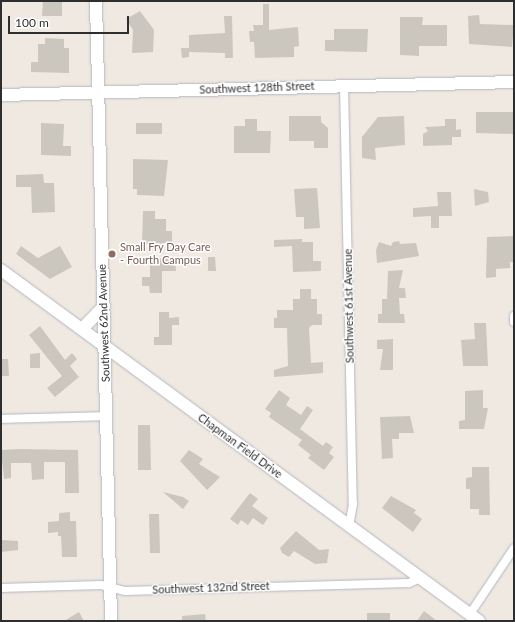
<!DOCTYPE html>
<html>
<head>
<meta charset="utf-8">
<style>
	body { margin:0 }
	#map { position:relative; width:515px; height:622px; overflow:hidden; background:#efe9e1; font-family:Lato,sans-serif }
	div>[style] { position:absolute }
	.building>* { inset:0; background:#cbc7bf }
	.roads { filter:drop-shadow(0 0 1px #b4b7c1) drop-shadow(0 0 1px #b4b7c1) }
	.street>* { height:8px; margin:-4px; padding:0 4px; transform-origin:4px; border-radius:4px; background:#fff }
	.secondary>* { height:12px; margin:-6px; padding:0 6px; transform-origin:6px; border-radius:6px; background:#fff }
	.dots>* { width:11px; height:11px; translate:-50% -50%; box-sizing:border-box; border:2px solid #fff; border-radius:50% }
	span { translate:-50% -50%; white-space:nowrap; text-align:center; line-height:1.15; -webkit-text-stroke:3px #fff; paint-order:stroke }
	.street-label { font-size:11px; color:#2e2e2e }
	.education-label { font-size:11px; color:#785e54 }
	.left { translate:0 -50%; text-align:left }
	.frame { position:absolute; inset:0; border:2px solid #2e2e2e; pointer-events:none }
	.scale { position:absolute; left:8px; top:16px; width:121px; height:18px; box-sizing:border-box; border:2px solid #2e2e2e; border-top:0; padding-left:5px; font-size:12px; line-height:14px; white-space:nowrap; color:#2e2e2e; -webkit-text-stroke:3px #fff; paint-order:stroke }
</style>
</head>
<body>
<div id="map">
	<div class="building">
		<div style="clip-path:polygon(43px 1px,62px 1px,62px 16px,42px 16px)"></div>
		<div style="clip-path:polygon(263px 4px,269px 4px,269px 30px,298px 27px,299px 46px,294px 47px,294px 57px,255px 58px,254px 42px,250px 42px,249px 31px,254px 31px,253px 25px,263px 25px)"></div>
		<div style="clip-path:polygon(140px 11px,154px 30px,153px 52px,132px 53px,133px 30px,126px 19px)"></div>
		<div style="clip-path:polygon(479px 15px,480px 24px,514px 25px,512px 47px,469px 44px,468px 16px)"></div>
		<div style="clip-path:polygon(224px 16px,232px 16px,233px 58px,225px 58px,225px 53px,189px 52px,189px 35px,225px 33px)"></div>
		<div style="clip-path:polygon(400px 17px,423px 17px,422px 25px,447px 25px,447px 46px,419px 46px,419px 56px,400px 55px)"></div>
		<div style="clip-path:polygon(334px 29px,368px 29px,367px 52px,325px 51px,325px 40px,334px 40px)"></div>
		<div style="clip-path:polygon(45px 38px,64px 39px,64px 48px,69px 48px,69px 73px,31px 72px,31px 62px,38px 62px,38px 44px,45px 44px)"></div>
		<div style="clip-path:polygon(181px 48px,189px 48px,189px 57px,182px 58px)"></div>
		<div style="clip-path:polygon(476px 112px,514px 112px,514px 134px,476px 133px)"></div>
		<div style="clip-path:polygon(289px 116px,321px 116px,321px 122px,328px 128px,328px 148px,314px 148px,314px 141px,289px 141px)"></div>
		<div style="clip-path:polygon(404px 116px,405px 145px,375px 148px,376px 160px,362px 158px,362px 137px,378px 117px)"></div>
		<div style="clip-path:polygon(245px 119px,257px 119px,257px 131px,271px 131px,270px 153px,234px 153px,234px 126px,245px 126px)"></div>
		<div style="clip-path:polygon(445px 119px,456px 119px,456px 130px,461px 129px,461px 137px,452px 137px,452px 145px,423px 146px,423px 134px,428px 131px,425px 127px,445px 126px)"></div>
		<div style="clip-path:polygon(41px 123px,64px 124px,63px 146px,71px 146px,71px 156px,41px 155px)"></div>
		<div style="clip-path:polygon(136px 123px,162px 123px,162px 134px,136px 134px)"></div>
		<div style="clip-path:polygon(133px 159px,168px 160px,164px 196px,137px 195px,137px 189px,133px 189px)"></div>
		<div style="clip-path:polygon(43px 174px,44px 183px,54px 183px,55px 212px,32px 213px,31px 187px,16px 187px,16px 175px)"></div>
		<div style="clip-path:polygon(317px 188px,320px 228px,304px 229px,304px 217px,296px 217px,294px 189px)"></div>
		<div style="clip-path:polygon(474px 189px,488px 192px,489px 202px,475px 206px)"></div>
		<div style="clip-path:polygon(437px 192px,451px 192px,452px 216px,439px 216px,439px 228px,431px 228px,431px 216px,413px 217px,413px 208px,438px 206px)"></div>
		<div style="clip-path:polygon(143px 211px,155px 211px,155px 219px,166px 219px,166px 231px,172px 231px,172px 243px,142px 244px)"></div>
		<div style="clip-path:polygon(514px 236px,514px 262px,510px 262px,510px 268px,496px 269px,496px 277px,486px 278px,487px 237px)"></div>
		<div style="clip-path:polygon(302px 239px,302px 242px,313px 242px,313px 261px,321px 261px,321px 271px,293px 272px,292px 246px,274px 247px,274px 240px)"></div>
		<div style="clip-path:polygon(399px 241px,400px 244px,416px 243px,419px 256px,377px 263px,376px 250px,379px 242px,391px 246px,393px 242px)"></div>
		<div style="clip-path:polygon(21px 246px,38px 258px,60px 246px,72px 267px,50px 279px,16px 254px)"></div>
		<div style="clip-path:polygon(208px 257px,215px 257px,216px 271px,208px 271px)"></div>
		<div style="clip-path:polygon(175px 258px,176px 271px,162px 271px,162px 293px,150px 293px,149px 286px,142px 286px,142px 277px,150px 277px,150px 259px)"></div>
		<div style="clip-path:polygon(403px 270px,399px 288px,405px 288px,406px 298px,399px 298px,400px 314px,404px 314px,405px 323px,378px 323px,378px 314px,382px 314px,382px 299px,387px 299px,388px 271px)"></div>
		<div style="clip-path:polygon(300px 289px,311px 289px,311px 299px,317px 299px,317px 314px,322px 314px,322px 325px,312px 325px,309px 328px,311px 363px,323px 362px,323px 373px,274px 377px,274px 370px,288px 366px,287px 328px,274px 328px,274px 318px,277px 318px,277px 310px,293px 310px,293px 299px,300px 299px)"></div>
		<div style="clip-path:polygon(159px 312px,169px 312px,169px 318px,179px 317px,179px 325px,172px 325px,172px 345px,154px 345px,154px 337px,159px 337px)"></div>
		<div style="clip-path:polygon(474px 323px,486px 323px,488px 366px,463px 366px,461px 340px,475px 339px)"></div>
		<div style="clip-path:polygon(40px 326px,65px 360px,72px 353px,77px 359px,70px 366px,79px 377px,55px 397px,47px 388px,62px 376px,29px 335px)"></div>
		<div style="clip-path:polygon(393px 339px,393px 370px,380px 370px,383px 349px,377px 349px,377px 340px)"></div>
		<div style="clip-path:polygon(40px 353px,40px 368px,30px 368px,30px 354px)"></div>
		<div style="clip-path:polygon(1px 359px,8px 359px,9px 376px,1px 376px)"></div>
		<div style="clip-path:polygon(279px 390px,290px 398px,286px 405px,301px 415px,307px 406px,313px 410px,300px 429px,323px 446px,326px 442px,333px 447px,329px 453px,334px 457px,324px 470px,308px 458px,311px 455px,298px 445px,302px 440px,269px 417px,271px 413px,265px 409px)"></div>
		<div style="clip-path:polygon(483px 390px,483px 408px,488px 408px,484px 429px,459px 429px,459px 421px,465px 420px,465px 391px)"></div>
		<div style="clip-path:polygon(410px 416px,414px 433px,399px 433px,399px 439px,392px 439px,393px 458px,382px 459px,380px 417px)"></div>
		<div style="clip-path:polygon(138px 425px,150px 425px,151px 470px,138px 470px)"></div>
		<div style="clip-path:polygon(19px 449px,78px 450px,79px 493px,65px 493px,65px 462px,44px 462px,44px 479px,32px 480px,31px 463px,11px 463px,11px 478px,4px 479px,1px 450px)"></div>
		<div style="clip-path:polygon(189px 450px,203px 459px,199px 464px,220px 477px,207px 490px,180px 461px)"></div>
		<div style="clip-path:polygon(472px 467px,489px 467px,490px 515px,479px 515px,479px 509px,470px 509px,470px 489px,466px 489px,466px 478px,472px 477px)"></div>
		<div style="clip-path:polygon(163px 492px,183px 497px,189px 501px,183px 509px)"></div>
		<div style="clip-path:polygon(250px 493px,258px 499px,252px 506px,268px 518px,263px 525px,253px 518px,248px 525px,241px 520px,238px 525px,230px 519px)"></div>
		<div style="clip-path:polygon(391px 496px,416px 510px,414px 513px,422px 519px,413px 532px,382px 508px)"></div>
		<div style="clip-path:polygon(70px 512px,70px 521px,76px 521px,77px 557px,62px 557px,61px 536px,58px 536px,58px 532px,48px 533px,48px 522px,59px 521px,59px 513px)"></div>
		<div style="clip-path:polygon(149px 514px,159px 514px,160px 553px,150px 553px)"></div>
		<div style="clip-path:polygon(296px 531px,319px 550px,329px 549px,327px 563px,315px 564px,294px 551px,289px 557px,282px 553px,280px 548px)"></div>
		<div style="clip-path:polygon(1px 540px,18px 541px,18px 550px,1px 552px)"></div>
		<div style="clip-path:polygon(424px 611px,437px 621px,417px 621px)"></div>
		<div style="clip-path:polygon(79px 612px,84px 621px,64px 621px)"></div>
		<div style="clip-path:polygon(367px 613px,390px 613px,390px 621px,367px 621px)"></div>
		<div style="clip-path:polygon(205px 614px,206px 621px,182px 621px,182px 616px)"></div>
	</div>
	<div class="roads">
		<div class="street">
			<div style="left:344px;top:85px;width:419px;rotate:88.8deg"></div>
			<div style="left:353px;top:504px;width:22px;rotate:100deg"></div>
			<div style="left:514px;top:316px;width:6px;rotate:90deg"></div>
			<div style="left:1px;top:419px;width:106px;rotate:-1.6deg"></div>
			<div style="left:1px;top:588px;width:100px;rotate:-1.7deg"></div>
			<div style="left:101px;top:585px;width:25px;rotate:14deg"></div>
			<div style="left:125px;top:591px;width:284px;rotate:-1.6deg"></div>
			<div style="left:409px;top:583px;width:12px;rotate:-24deg"></div>
			<div style="left:470px;top:614px;width:79px;rotate:-56.3deg"></div>
		</div>
		<div class="secondary">
			<div style="left:96px;top:1px;width:620px;rotate:88.61deg"></div>
			<div style="left:1px;top:95px;width:513px;rotate:-1.45deg"></div>
			<div style="left:1px;top:270px;width:593px;rotate:36.29deg"></div>
			<div style="left:82px;top:329px;width:32px;rotate:-46deg"></div>
		</div>
	</div>
	<div class="dots">
		<div style="left:112px;top:254px;background:#8d6e63"></div>
	</div>
	<div class="street-label">
		<span style="left:257px;top:88px;rotate:-2deg">Southwest 128th Street</span>
		<span style="left:349px;top:306px;rotate:-91deg">Southwest 61st Avenue</span>
		<span style="left:104px;top:323px;rotate:-92deg">Southwest 62nd Avenue</span>
		<span style="left:240px;top:446px;rotate:36deg">Chapman Field Drive</span>
		<span style="left:211px;top:588px;rotate:-2deg">Southwest 132nd Street</span>
	</div>
	<div class="education-label">
		<span class="left" style="left:120px;top:254px">Small Fry Day Care<br>- Fourth Campus</span>
	</div>
	<div class="frame"></div>
	<div class="scale">100 m</div>
</div>
</body>
</html>
